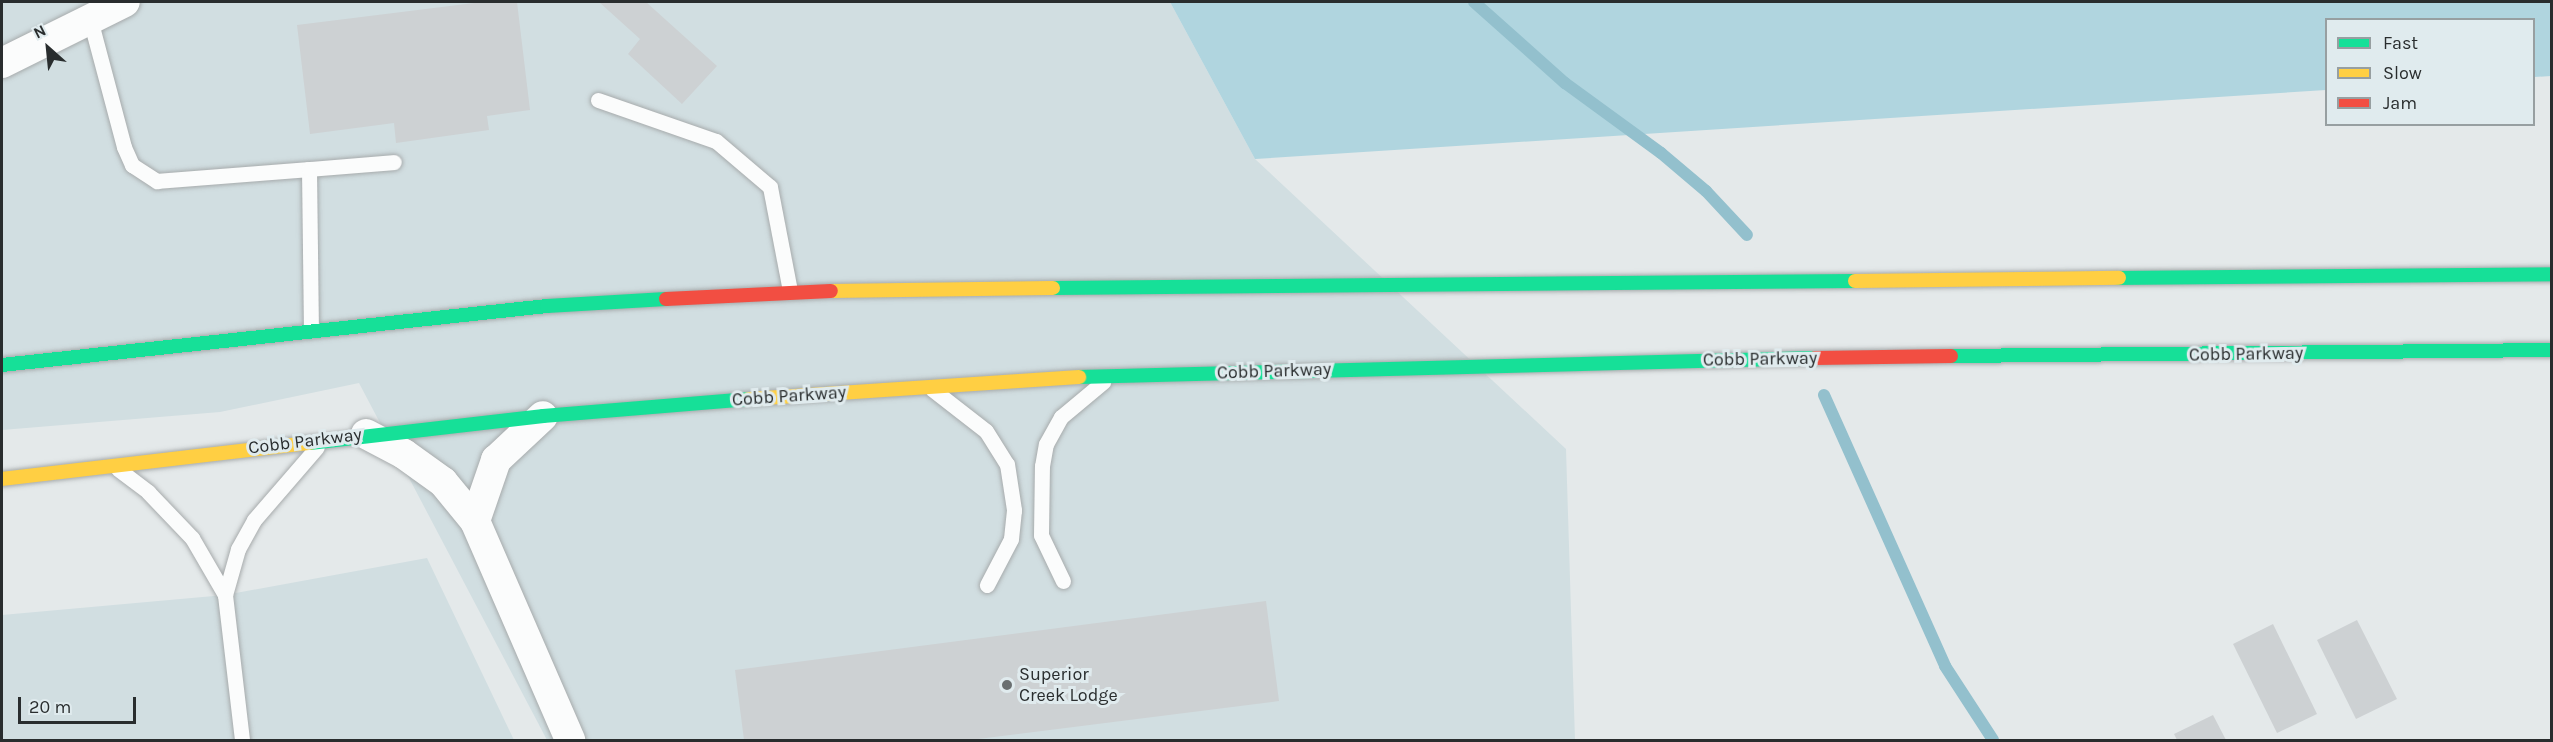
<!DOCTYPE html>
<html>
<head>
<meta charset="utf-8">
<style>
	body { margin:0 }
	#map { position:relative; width:2553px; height:742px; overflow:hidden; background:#e4e9ea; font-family:Karla,sans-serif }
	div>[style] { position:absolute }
	.built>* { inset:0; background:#d1dee1 }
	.forest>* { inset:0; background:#b0d5df }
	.stream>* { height:12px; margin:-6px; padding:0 6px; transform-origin:6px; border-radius:6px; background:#93c0cd }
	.building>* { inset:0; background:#cdd1d3 }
	.roads { filter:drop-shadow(0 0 2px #a7abac) drop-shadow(0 0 2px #a7abac) }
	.lane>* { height:15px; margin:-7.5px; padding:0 7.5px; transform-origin:7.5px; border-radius:7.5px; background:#fbfcfc }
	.street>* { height:30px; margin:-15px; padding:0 15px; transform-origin:15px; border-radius:15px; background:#fbfcfc }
	.fast>* { height:14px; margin:-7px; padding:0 7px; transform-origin:7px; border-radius:7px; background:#16e098 }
	.slow>* { height:14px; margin:-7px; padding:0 7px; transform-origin:7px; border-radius:7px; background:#ffcf43 }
	.jam>* { height:14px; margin:-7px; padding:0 7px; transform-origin:7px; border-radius:7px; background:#f24e42 }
	.dots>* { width:16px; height:16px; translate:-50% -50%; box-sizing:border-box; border:3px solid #e0ebee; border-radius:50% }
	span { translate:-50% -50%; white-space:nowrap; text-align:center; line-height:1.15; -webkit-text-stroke:6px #e0ebee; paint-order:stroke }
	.street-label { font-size:18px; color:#292d2e }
	.poi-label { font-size:18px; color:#292d2e }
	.left { translate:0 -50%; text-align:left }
	.frame { position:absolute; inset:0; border:3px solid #292d2e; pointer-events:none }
	.legend { position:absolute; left:2325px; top:18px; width:210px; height:108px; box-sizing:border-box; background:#e0ebee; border:2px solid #979fa1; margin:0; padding:8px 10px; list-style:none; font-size:18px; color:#292d2e }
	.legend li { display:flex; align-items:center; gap:12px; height:30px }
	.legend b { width:30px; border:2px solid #979fa1 }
	.north { position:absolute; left:18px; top:18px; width:60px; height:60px; -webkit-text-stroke:4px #e0ebee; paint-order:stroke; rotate:333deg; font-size:16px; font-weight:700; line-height:24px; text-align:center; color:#292d2e }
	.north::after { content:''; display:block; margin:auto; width:21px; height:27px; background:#292d2e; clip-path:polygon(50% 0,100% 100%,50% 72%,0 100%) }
	.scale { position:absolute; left:18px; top:697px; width:118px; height:27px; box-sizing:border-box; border:3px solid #292d2e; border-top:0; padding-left:8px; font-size:18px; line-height:21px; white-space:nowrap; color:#292d2e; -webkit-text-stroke:4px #e0ebee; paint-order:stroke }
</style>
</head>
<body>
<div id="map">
	<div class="built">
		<div style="clip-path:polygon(2px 2px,1170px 2px,1255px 159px,1566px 449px,1575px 740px,547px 740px,359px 383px,220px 412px,2px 430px)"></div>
		<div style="clip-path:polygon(427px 558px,514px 740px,2px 740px,2px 615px,225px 595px)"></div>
	</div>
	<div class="forest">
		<div style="clip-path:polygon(1170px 2px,2551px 2px,2551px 76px,2534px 77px,2534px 20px,2326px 20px,2326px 90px,1255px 159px)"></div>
	</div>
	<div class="stream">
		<div style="left:1474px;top:2px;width:122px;rotate:41.7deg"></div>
		<div style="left:1565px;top:83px;width:119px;rotate:36.1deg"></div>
		<div style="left:1661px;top:153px;width:59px;rotate:40.2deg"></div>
		<div style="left:1706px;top:191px;width:60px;rotate:47deg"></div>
		<div style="left:1824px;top:395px;width:297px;rotate:65.9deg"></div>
		<div style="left:1945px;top:666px;width:88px;rotate:57deg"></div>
	</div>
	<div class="building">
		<div style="clip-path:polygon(482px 2px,517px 2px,530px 110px,487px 116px,489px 130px,396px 143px,394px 123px,310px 134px,297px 25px)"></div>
		<div style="clip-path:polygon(599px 2px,646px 2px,717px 66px,682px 104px,628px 54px,640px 39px)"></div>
		<div style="clip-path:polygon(1266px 601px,1279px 701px,970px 740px,744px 740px,735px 670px)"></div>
		<div style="clip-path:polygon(2357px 620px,2397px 699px,2356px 719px,2317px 640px)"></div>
		<div style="clip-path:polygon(2273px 624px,2317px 714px,2277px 733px,2233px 644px)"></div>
		<div style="clip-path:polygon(2213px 715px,2226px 740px,2177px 740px,2174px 734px)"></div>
	</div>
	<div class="roads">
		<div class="lane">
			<div style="left:90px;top:19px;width:132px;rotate:75.1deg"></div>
			<div style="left:124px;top:147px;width:20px;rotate:66deg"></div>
			<div style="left:132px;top:165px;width:30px;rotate:33deg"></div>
			<div style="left:157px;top:181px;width:152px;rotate:-4.5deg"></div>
			<div style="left:309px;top:169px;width:160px;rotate:89.3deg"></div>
			<div style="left:598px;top:100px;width:125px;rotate:19.2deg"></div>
			<div style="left:716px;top:141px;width:71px;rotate:40.4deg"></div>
			<div style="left:770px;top:187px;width:106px;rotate:79.1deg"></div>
			<div style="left:309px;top:169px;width:85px;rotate:-4.7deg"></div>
			<div style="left:932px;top:389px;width:68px;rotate:37.9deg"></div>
			<div style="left:986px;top:431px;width:39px;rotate:58deg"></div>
			<div style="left:1007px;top:464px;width:47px;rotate:81.3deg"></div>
			<div style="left:1014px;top:510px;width:29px;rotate:96deg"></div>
			<div style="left:1011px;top:539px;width:52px;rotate:117.6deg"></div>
			<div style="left:118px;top:469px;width:38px;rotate:37deg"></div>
			<div style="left:148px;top:492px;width:64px;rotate:46.3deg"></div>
			<div style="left:192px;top:538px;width:66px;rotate:59.9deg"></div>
			<div style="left:225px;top:595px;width:146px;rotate:83.3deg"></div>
			<div style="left:1063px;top:581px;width:51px;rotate:-115.6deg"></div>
			<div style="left:1041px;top:535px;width:69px;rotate:-89.2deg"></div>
			<div style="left:1042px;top:466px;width:22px;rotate:-80deg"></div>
			<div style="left:1046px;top:444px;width:31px;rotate:-61deg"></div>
			<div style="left:1061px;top:417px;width:55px;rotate:-39.8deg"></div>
			<div style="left:225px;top:595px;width:48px;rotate:-74.2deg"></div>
			<div style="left:238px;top:549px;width:33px;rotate:-61deg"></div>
			<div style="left:254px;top:520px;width:96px;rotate:-49.2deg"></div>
		</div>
		<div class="street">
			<div style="left:2px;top:63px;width:137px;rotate:-26.4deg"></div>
			<div style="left:366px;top:434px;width:43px;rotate:27.8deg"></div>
			<div style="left:404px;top:454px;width:48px;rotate:35.7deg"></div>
			<div style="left:443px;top:482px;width:50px;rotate:50.6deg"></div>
			<div style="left:475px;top:521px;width:239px;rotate:66.5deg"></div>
			<div style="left:475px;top:521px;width:65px;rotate:-71deg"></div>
			<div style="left:496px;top:460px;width:64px;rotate:-43.1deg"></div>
		</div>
		<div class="fast">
			<div style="left:2119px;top:278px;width:433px;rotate:-0.5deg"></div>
			<div style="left:1053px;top:288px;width:802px;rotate:-0.5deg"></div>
			<div style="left:1951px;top:356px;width:601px;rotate:-0.57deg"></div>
			<div style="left:2px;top:365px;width:548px;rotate:-6.18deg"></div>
			<div style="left:547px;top:306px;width:119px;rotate:-3.4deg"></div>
			<div style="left:1079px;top:377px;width:736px;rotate:-1.48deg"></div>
			<div style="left:310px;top:443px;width:235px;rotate:-6.6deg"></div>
			<div style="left:543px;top:416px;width:207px;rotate:-4.7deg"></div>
		</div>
		<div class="slow">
			<div style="left:1855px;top:281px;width:264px;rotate:-0.7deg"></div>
			<div style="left:831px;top:291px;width:222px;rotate:-0.8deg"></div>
			<div style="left:749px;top:399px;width:331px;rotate:-3.8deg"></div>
			<div style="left:2px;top:479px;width:310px;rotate:-6.7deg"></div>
		</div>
		<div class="jam">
			<div style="left:666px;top:299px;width:165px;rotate:-2.8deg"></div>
			<div style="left:1815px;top:358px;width:136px;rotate:-0.8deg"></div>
		</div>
	</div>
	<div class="dots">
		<div style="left:1007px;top:685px;background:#6a6f70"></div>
	</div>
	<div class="street-label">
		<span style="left:2246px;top:354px;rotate:-1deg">Cobb Parkway</span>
		<span style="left:1760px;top:359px;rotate:-1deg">Cobb Parkway</span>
		<span style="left:1274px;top:371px;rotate:-2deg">Cobb Parkway</span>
		<span style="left:789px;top:396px;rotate:-4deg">Cobb Parkway</span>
		<span style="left:305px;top:441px;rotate:-7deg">Cobb Parkway</span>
	</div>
	<div class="poi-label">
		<span class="left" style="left:1019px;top:685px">Superior<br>Creek Lodge</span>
	</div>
	<div class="frame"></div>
	<ul class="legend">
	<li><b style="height:8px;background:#16e098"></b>Fast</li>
	<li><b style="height:8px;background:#ffcf43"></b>Slow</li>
	<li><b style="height:8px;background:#f24e42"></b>Jam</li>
	</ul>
	<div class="north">N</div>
	<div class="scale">20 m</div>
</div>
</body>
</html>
